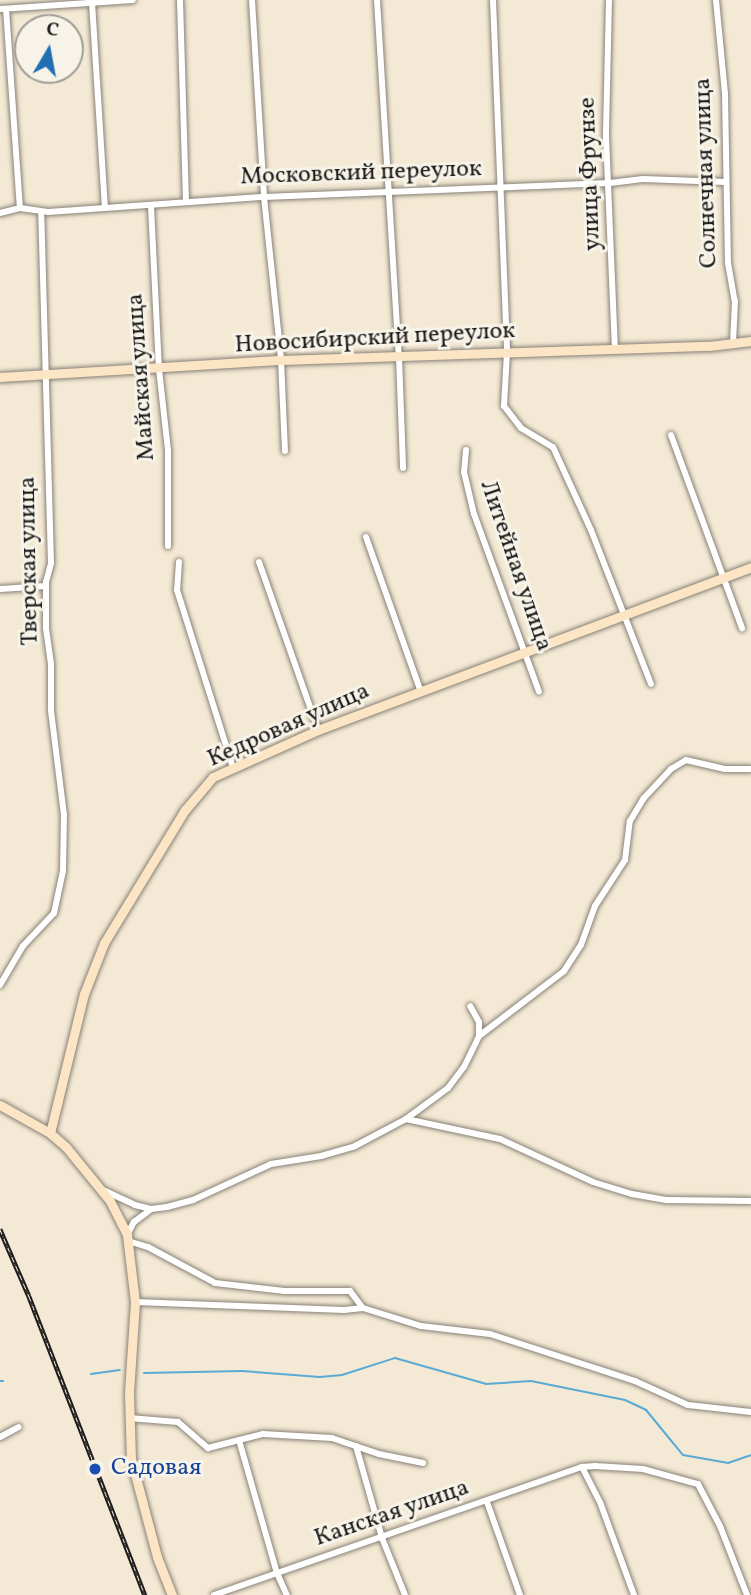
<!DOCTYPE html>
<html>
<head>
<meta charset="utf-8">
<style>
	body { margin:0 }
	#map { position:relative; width:751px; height:1595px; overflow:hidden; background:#f4e9d4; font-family:Vollkorn,serif }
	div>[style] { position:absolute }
	.stream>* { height:2px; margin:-1px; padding:0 1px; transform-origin:1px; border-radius:1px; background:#59aad4 }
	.roads { filter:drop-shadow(0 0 2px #888278) drop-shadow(0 0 2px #888278) }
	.street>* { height:6px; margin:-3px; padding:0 3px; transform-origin:3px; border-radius:3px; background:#fff }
	.secondary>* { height:9px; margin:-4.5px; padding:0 4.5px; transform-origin:4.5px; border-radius:4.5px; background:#fce5c4 }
	.rail>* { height:4.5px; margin-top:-2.25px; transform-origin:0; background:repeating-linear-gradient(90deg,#f7f3e8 0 5px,#1c1c1c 0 10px); box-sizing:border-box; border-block:2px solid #1c1c1c }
	.dots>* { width:19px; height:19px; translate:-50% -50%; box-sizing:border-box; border:4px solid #f7f3e8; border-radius:50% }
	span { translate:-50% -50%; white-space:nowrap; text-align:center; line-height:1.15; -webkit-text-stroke:6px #f7f3e8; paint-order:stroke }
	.street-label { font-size:24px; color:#1c1c1c }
	.transit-label { font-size:24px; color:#164399 }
	.left { translate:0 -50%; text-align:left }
	.north { position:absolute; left:14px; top:14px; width:70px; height:70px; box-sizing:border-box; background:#f7f3e8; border:2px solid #9f9d96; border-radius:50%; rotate:10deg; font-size:19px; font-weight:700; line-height:28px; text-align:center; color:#1c1c1c }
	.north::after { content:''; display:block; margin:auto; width:24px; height:32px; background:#1f6fb2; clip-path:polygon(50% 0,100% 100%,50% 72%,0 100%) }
</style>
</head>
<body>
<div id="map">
	<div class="stream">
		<div style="left:144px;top:1373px;width:98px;rotate:-1.2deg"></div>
		<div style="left:242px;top:1371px;width:78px;rotate:4.4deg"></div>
		<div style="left:320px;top:1377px;width:22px;rotate:-5deg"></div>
		<div style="left:342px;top:1375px;width:56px;rotate:-17.8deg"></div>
		<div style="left:395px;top:1358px;width:95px;rotate:15.9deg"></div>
		<div style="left:486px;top:1384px;width:45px;rotate:-3.8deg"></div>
		<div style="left:531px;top:1381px;width:96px;rotate:11.4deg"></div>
		<div style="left:625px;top:1400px;width:23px;rotate:25deg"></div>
		<div style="left:646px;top:1410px;width:58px;rotate:50.6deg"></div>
		<div style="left:683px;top:1455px;width:46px;rotate:10.1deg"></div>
		<div style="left:728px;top:1463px;width:24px;rotate:-19deg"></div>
		<div style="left:91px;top:1374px;width:29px;rotate:-8deg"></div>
		<div style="left:0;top:1381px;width:3px"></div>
	</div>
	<div class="roads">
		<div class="street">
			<div style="left:180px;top:0;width:202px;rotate:88.3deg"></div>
			<div style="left:252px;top:0;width:197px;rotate:86.5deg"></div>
			<div style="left:264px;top:197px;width:164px;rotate:84deg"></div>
			<div style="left:281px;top:360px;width:91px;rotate:87.5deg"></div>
			<div style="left:377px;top:0;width:358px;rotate:86.5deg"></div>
			<div style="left:399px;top:357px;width:111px;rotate:87.9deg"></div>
			<div style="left:493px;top:0;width:352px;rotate:87.7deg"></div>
			<div style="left:507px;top:352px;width:54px;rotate:93.2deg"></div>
			<div style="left:504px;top:406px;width:28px;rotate:52deg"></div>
			<div style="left:521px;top:428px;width:37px;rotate:31deg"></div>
			<div style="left:553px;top:447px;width:91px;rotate:65.4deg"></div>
			<div style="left:591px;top:530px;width:165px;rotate:68.7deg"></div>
			<div style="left:609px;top:0;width:136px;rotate:91.3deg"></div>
			<div style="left:606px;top:136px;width:212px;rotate:87.6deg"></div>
			<div style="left:716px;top:0;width:93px;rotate:84.5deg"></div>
			<div style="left:725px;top:93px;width:170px;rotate:89deg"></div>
			<div style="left:728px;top:263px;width:39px;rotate:80deg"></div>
			<div style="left:735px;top:301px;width:42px;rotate:92.7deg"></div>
			<div style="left:92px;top:2px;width:205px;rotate:86.4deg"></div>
			<div style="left:0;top:9px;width:133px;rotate:-3.9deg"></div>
			<div style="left:6px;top:9px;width:199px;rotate:86deg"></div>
			<div style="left:151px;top:206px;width:163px;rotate:87.2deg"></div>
			<div style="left:159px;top:369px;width:81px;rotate:83.7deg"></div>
			<div style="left:168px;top:450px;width:96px;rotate:90deg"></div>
			<div style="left:0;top:213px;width:21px;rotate:-14deg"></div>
			<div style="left:20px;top:208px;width:28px;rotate:8deg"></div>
			<div style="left:48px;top:212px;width:217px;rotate:-4deg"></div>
			<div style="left:264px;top:197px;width:346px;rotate:-2.3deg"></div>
			<div style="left:610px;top:183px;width:33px;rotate:-7deg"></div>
			<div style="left:643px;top:179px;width:83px;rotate:2.1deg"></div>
			<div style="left:671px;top:435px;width:206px;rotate:69.8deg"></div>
			<div style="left:466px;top:450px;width:22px;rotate:95deg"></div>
			<div style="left:464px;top:472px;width:43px;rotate:76.6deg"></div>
			<div style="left:474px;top:514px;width:189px;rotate:69.9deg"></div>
			<div style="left:366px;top:537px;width:164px;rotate:70.5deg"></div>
			<div style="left:179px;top:562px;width:28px;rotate:94deg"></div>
			<div style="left:177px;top:590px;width:187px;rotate:72.5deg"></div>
			<div style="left:259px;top:562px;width:178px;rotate:70.6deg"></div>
			<div style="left:0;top:589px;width:46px;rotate:-3.7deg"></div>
			<div style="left:0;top:985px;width:45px;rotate:-59.5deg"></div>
			<div style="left:23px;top:946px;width:45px;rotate:-46.8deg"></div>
			<div style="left:54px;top:913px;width:43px;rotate:-77.9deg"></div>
			<div style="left:63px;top:871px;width:56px;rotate:-89deg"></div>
			<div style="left:64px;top:815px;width:106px;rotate:-97.1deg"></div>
			<div style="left:51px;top:710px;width:46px;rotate:-90deg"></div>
			<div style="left:51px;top:664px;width:36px;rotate:-98deg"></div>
			<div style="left:46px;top:628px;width:46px;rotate:-90deg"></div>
			<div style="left:46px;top:582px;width:20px;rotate:-75deg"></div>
			<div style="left:51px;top:563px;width:351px;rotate:-91.6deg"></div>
			<div style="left:479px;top:1036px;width:107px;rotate:-37.4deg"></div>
			<div style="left:564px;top:971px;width:31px;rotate:-57deg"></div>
			<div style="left:581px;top:945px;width:41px;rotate:-70.3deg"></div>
			<div style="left:595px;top:906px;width:55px;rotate:-56.9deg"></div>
			<div style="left:625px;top:860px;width:39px;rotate:-83deg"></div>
			<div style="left:630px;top:821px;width:27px;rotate:-59deg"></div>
			<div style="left:644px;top:798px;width:40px;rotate:-47deg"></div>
			<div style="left:671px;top:769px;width:17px;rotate:-31deg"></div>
			<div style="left:686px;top:760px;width:40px;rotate:13deg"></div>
			<div style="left:725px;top:769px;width:26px"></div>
			<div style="left:406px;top:1119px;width:96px;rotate:12deg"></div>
			<div style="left:500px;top:1139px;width:102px;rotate:24.8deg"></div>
			<div style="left:593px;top:1182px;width:41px;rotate:17.1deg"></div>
			<div style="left:632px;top:1194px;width:36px;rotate:10deg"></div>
			<div style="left:667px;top:1200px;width:84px;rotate:0.7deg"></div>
			<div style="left:103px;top:1190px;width:35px;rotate:25deg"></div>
			<div style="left:135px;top:1205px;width:16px;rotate:14deg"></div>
			<div style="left:151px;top:1209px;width:16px;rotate:-7deg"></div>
			<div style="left:167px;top:1207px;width:27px;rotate:-15deg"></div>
			<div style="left:193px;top:1200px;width:86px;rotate:-24.8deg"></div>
			<div style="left:271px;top:1164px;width:51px;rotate:-9.1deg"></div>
			<div style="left:321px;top:1156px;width:35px;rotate:-16deg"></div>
			<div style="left:355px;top:1146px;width:58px;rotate:-27.9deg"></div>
			<div style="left:406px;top:1119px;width:52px;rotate:-36.4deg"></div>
			<div style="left:448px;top:1088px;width:26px;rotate:-53deg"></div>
			<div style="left:464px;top:1067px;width:34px;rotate:-64deg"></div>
			<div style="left:479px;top:1036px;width:14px;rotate:-90deg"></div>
			<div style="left:479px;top:1022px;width:18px;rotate:-119deg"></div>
			<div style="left:127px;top:1235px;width:15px;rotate:-62deg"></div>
			<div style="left:134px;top:1222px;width:21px;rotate:-37deg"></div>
			<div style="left:128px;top:1241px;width:21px;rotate:17deg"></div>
			<div style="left:148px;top:1247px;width:76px;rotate:28.2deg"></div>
			<div style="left:215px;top:1283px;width:70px;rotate:6.5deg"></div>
			<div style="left:285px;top:1291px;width:65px"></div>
			<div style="left:350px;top:1291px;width:21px;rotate:53deg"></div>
			<div style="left:363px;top:1308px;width:61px;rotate:17.2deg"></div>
			<div style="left:421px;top:1326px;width:69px;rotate:6.6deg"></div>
			<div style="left:490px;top:1334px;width:152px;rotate:18deg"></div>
			<div style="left:635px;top:1381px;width:58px;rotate:24.4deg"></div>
			<div style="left:688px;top:1405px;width:63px;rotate:6.3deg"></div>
			<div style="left:135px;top:1302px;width:209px;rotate:2.2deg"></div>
			<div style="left:344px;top:1310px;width:19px;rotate:-6deg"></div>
			<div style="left:129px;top:1418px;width:49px;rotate:4.7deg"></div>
			<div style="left:178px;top:1422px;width:40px;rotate:41deg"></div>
			<div style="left:208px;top:1448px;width:57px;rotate:-14.3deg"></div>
			<div style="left:263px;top:1434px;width:69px;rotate:3.3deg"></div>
			<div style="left:332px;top:1438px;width:50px;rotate:18.8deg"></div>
			<div style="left:379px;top:1454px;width:45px;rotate:11.6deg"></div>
			<div style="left:0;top:1437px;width:21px;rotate:-28deg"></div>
			<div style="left:239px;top:1440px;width:138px;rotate:74.1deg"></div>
			<div style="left:277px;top:1573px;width:24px;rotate:66deg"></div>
			<div style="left:356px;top:1446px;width:96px;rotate:74.2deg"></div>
			<div style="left:382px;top:1538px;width:61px;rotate:68deg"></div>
			<div style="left:582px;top:1467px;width:39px;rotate:63deg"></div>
			<div style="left:600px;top:1502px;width:99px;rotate:69.9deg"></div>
			<div style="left:487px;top:1502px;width:99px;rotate:70.5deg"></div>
			<div style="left:214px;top:1595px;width:390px;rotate:-19.2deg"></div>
			<div style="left:582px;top:1467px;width:13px;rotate:-4deg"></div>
			<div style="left:595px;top:1466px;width:48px;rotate:3.6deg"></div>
			<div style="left:643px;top:1469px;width:57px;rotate:15.3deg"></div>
			<div style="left:698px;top:1484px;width:47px;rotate:62.4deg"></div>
			<div style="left:720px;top:1526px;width:74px;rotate:68.6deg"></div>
		</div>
		<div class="secondary">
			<div style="left:0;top:377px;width:282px;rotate:-3.5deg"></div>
			<div style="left:281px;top:360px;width:428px;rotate:-1.9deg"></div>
			<div style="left:709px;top:346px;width:42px;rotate:-6.8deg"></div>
			<div style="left:0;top:1105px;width:57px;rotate:29.2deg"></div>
			<div style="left:50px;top:1133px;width:21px;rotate:41deg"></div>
			<div style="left:66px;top:1147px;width:70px;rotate:50.8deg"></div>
			<div style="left:110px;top:1201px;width:38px;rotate:63deg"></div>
			<div style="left:127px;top:1235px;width:67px;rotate:83.2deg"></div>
			<div style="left:135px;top:1302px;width:91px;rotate:93.8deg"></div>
			<div style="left:129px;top:1393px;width:66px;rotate:88.3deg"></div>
			<div style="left:131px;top:1459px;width:101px;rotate:75.1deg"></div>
			<div style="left:157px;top:1557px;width:41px;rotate:68.5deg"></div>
			<div style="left:50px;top:1133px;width:143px;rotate:-76.3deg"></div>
			<div style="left:84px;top:994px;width:55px;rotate:-68.6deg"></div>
			<div style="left:104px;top:943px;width:156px;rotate:-58.7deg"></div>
			<div style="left:185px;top:810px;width:43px;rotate:-49.7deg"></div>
			<div style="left:213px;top:777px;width:115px;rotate:-24.1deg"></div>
			<div style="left:318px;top:730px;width:463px;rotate:-20.6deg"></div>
		</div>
	</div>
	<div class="rail">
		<div style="left:0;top:1229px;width:73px;rotate:66.6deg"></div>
		<div style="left:29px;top:1296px;width:321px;rotate:68.8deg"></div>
	</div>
	<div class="dots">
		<div style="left:95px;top:1469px;background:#1a4fb4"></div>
	</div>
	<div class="street-label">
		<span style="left:707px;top:173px;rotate:-92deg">Солнечная улица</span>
		<span style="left:361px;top:174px;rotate:-2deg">Московский переулок</span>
		<span style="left:591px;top:174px;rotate:-92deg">улица Фрунзе</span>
		<span style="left:375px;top:339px;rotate:-3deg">Новосибирский переулок</span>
		<span style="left:142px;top:377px;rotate:-94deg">Майская улица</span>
		<span style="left:30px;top:561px;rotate:-91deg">Тверская улица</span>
		<span style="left:515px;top:566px;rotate:71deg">Литейная улица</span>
		<span style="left:289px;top:726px;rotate:-24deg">Кедровая улица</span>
		<span style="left:392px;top:1514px;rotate:-19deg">Канская улица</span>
	</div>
	<div class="transit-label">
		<span class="left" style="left:111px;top:1469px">Садовая</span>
	</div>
	<div class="north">С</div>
</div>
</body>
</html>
